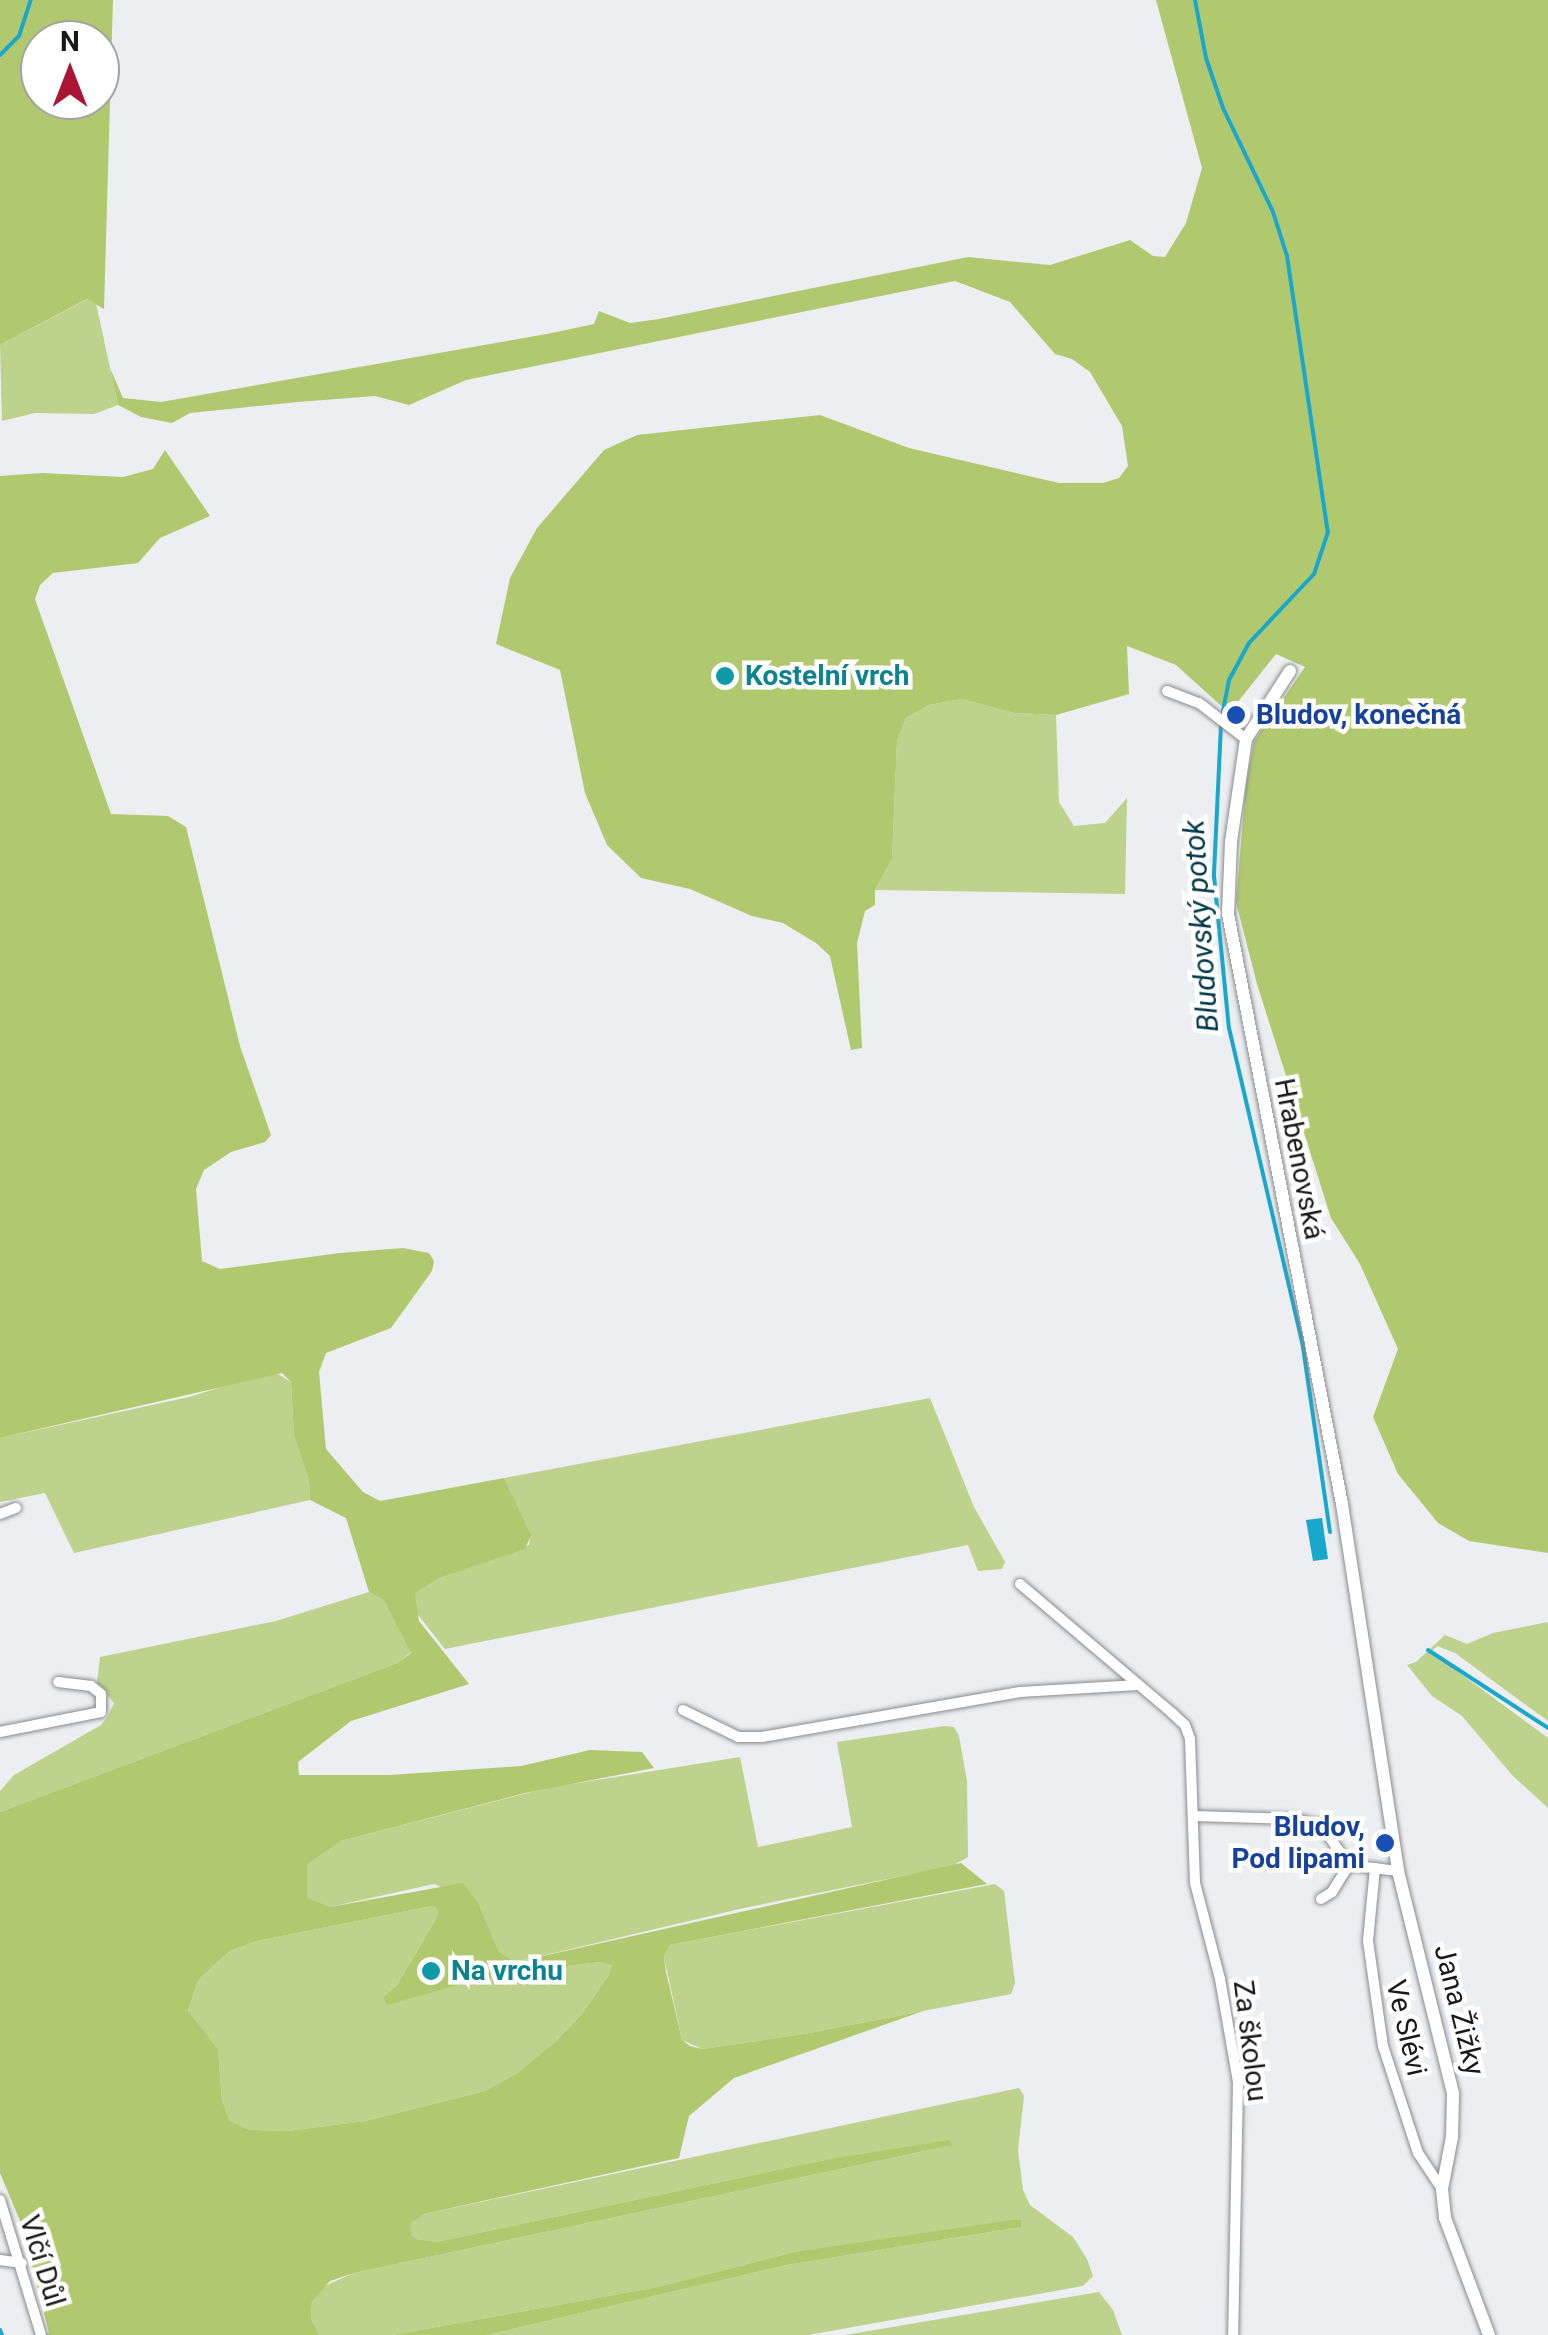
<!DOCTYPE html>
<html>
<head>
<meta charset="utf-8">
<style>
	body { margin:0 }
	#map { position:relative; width:1548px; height:2335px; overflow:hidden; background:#edeef1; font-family:Roboto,sans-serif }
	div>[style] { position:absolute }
	.green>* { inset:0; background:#bdd28b }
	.forest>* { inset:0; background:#b0c96e }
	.water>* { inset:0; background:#19a7cb }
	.stream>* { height:4px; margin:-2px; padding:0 2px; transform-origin:2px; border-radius:2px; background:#19a7cb }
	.roads { filter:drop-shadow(0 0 2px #898b8e) drop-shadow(0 0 2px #898b8e) }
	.minor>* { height:10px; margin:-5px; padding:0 5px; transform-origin:5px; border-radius:5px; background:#fff }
	.tertiary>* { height:12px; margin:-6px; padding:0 6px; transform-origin:6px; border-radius:6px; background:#fff }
	.dots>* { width:28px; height:28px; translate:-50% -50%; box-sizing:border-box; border:5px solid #fff; border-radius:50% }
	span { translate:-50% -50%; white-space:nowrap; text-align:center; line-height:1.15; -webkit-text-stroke:9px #fff; paint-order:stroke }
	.culture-label { font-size:28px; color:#0d838f; font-weight:700 }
	.left { translate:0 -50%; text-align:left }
	.transit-label { font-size:28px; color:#164399; font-weight:700 }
	.right { translate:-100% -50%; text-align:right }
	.street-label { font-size:28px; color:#181819 }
	.water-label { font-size:30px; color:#003948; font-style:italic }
	.north { position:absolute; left:20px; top:20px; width:100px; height:100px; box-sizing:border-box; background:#fff; border:2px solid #a3a3a3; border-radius:50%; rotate:0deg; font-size:28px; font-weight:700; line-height:40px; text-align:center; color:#181819 }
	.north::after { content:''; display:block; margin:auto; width:35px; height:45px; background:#aa1435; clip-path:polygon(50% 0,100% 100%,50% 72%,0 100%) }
</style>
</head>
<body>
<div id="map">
	<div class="green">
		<div style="clip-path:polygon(88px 299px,96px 303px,118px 405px,94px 414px,35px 413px,2px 421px,0 345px)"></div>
		<div style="clip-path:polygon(962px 699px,1014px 713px,1056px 715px,1059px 802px,1074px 826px,1105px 823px,1127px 798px,1125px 894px,875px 890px,892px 859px,897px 742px,906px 718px,929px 705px)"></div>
		<div style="clip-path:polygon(273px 1371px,291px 1382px,294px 1436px,309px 1481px,310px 1500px,74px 1553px,45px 1493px,0 1502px,0 1438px,189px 1397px)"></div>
		<div style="clip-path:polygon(930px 1398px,974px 1507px,1005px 1562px,1002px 1569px,978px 1571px,968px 1545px,445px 1649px,415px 1611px,415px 1594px,439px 1578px,529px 1545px,530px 1535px,504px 1478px)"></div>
		<div style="clip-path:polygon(369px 1592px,384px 1601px,411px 1652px,397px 1663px,0 1812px,0 1791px,14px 1775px,101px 1725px,108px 1716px,114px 1703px,97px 1683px,100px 1657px,276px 1621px)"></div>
		<div style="clip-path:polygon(1548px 1622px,1548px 1721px,1455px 1653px,1437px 1646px,1431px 1652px,1548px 1738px,1548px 1808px,1512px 1775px,1462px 1716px,1432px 1696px,1407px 1665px,1416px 1662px,1445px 1635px,1467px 1644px,1493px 1633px)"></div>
		<div style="clip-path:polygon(944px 1726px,954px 1727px,959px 1736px,967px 1781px,968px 1857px,952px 1866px,744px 1908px,516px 1962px,499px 1952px,479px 1904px,434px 1884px,330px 1907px,307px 1899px,307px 1865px,341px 1841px,547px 1788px,740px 1757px,758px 1847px,852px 1827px,837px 1742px)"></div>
		<div style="clip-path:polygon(995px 1884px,1004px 1891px,1015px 1983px,1011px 1994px,804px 2034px,702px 2049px,682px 2040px,664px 1957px,670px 1945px)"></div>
		<div style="clip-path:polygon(432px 1906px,438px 1910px,437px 1917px,397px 1985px,383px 1997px,493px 1975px,600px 1962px,613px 1964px,608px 1976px,582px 2014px,556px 2041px,517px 2073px,485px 2091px,365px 2121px,287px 2131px,250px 2130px,230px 2121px,222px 2100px,218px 2049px,188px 2012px,199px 1979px,230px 1951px,257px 1941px)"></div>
		<div style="clip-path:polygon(1019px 2088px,1024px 2096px,1018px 2150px,1023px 2190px,1030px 2205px,1073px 2237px,1087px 2259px,1093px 2276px,1083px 2286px,808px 2335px,487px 2335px,787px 2265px,1021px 2227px,794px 2252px,658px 2287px,392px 2335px,320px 2335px,311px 2319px,312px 2301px,320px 2288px,354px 2273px,953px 2145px,819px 2161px,436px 2242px,415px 2239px,411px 2234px,409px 2224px,424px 2214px)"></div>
		<div style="clip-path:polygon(1099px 2292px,1113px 2310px,1122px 2335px,845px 2335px)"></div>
	</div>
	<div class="forest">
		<div style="clip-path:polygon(evenodd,0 0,113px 0,104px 309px,87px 299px,0 345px,0 0,40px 40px,100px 40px,100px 100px,40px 100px,40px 40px)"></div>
		<div style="clip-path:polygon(1156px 0,1548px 0,1548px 1553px,1469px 1541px,1438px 1523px,1398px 1474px,1373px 1417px,1398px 1349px,1360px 1264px,1331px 1218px,1257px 984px,1236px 902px,1246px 784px,1254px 741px,1305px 667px,1276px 654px,1229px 713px,1176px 665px,1127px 646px,1129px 694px,1056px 715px,1014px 713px,962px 699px,929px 705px,906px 718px,897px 742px,892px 859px,875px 890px,875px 905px,865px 911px,857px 943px,862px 1048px,851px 1050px,830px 956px,816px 943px,783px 923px,752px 916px,690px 889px,641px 878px,607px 845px,585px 793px,560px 670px,496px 644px,510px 578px,537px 528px,604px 450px,637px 435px,820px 415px,909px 448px,1059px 483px,1103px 483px,1119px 478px,1128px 466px,1122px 426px,1090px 372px,1072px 359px,1055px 354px,1010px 302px,955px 281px,466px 380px,409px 405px,375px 396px,298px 402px,190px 413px,172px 423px,141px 417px,118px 405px,110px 368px,123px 398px,161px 402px,547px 334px,594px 324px,599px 311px,630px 323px,659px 319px,968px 257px,1050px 265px,1130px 240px,1153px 256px,1165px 257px,1186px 223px,1202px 168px)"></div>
		<div style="clip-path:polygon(evenodd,165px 450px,210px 516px,160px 538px,138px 563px,53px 573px,40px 585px,35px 599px,111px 814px,168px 816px,186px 827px,240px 1046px,271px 1135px,265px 1142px,231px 1152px,204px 1170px,196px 1189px,202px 1261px,220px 1269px,340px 1253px,403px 1248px,429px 1253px,434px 1261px,432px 1271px,391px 1328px,326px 1353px,319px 1372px,326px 1449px,363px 1492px,380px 1501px,504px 1478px,531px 1535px,525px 1549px,439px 1578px,415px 1594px,419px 1621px,469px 1684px,351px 1721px,298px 1762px,299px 1775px,390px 1775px,521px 1766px,590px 1750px,642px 1752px,654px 1768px,525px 1793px,341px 1841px,307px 1865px,307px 1898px,330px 1907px,463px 1883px,479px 1904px,499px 1952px,516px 1962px,961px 1863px,987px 1884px,670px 1945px,664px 1957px,666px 1972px,682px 2040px,690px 2046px,702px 2049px,804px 2034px,923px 2011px,734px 2078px,689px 2116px,679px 2158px,424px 2214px,410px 2224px,411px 2234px,416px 2239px,436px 2242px,819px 2161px,949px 2140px,953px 2145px,354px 2273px,330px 2281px,312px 2301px,311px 2319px,320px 2335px,34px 2335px,49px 2333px,23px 2228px,0 2173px,0 1812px,397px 1663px,411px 1653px,384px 1601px,369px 1592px,346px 1518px,310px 1500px,309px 1481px,294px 1436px,291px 1382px,282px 1373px,0 1438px,0 476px,42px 473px,123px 477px,153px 469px,165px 450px,432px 1906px,438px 1910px,437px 1917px,397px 1985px,383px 1997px,387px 2005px,493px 1975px,600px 1962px,612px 1965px,608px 1976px,582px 2014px,556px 2041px,517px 2073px,485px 2091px,365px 2121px,287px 2131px,250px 2130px,230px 2121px,222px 2100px,218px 2049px,188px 2011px,199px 1979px,230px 1951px,257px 1941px,432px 1906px)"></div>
		<div style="clip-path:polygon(1012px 2220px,1021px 2220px,1021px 2227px,787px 2265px,487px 2335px,392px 2335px,658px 2287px,794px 2252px)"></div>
	</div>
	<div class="water">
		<div style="clip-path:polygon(1322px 1518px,1328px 1559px,1313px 1561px,1306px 1520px)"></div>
	</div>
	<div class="stream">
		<div style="left:1195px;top:0;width:59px;rotate:79.3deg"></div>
		<div style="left:1206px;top:58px;width:53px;rotate:71.2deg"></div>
		<div style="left:1223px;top:108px;width:115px;rotate:64.3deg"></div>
		<div style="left:1273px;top:212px;width:46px;rotate:72.3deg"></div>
		<div style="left:1287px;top:256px;width:279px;rotate:81.6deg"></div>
		<div style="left:1328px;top:532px;width:44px;rotate:108.4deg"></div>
		<div style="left:1314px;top:574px;width:95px;rotate:133.3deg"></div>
		<div style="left:1249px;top:643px;width:42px;rotate:118.4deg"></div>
		<div style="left:1229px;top:680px;width:36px;rotate:101deg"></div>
		<div style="left:0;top:55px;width:27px;rotate:-45deg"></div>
		<div style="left:19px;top:36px;width:38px;rotate:-72deg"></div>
		<div style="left:1221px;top:725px;width:151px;rotate:92.7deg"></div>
		<div style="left:1214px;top:876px;width:153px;rotate:84.4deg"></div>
		<div style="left:1229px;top:1028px;width:327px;rotate:76.9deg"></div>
		<div style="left:1303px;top:1347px;width:187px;rotate:81.7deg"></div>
		<div style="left:1428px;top:1650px;width:143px;rotate:33deg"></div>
		<div style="left:0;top:2330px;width:5px;rotate:68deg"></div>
	</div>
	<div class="roads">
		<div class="minor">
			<div style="left:1167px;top:691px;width:34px;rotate:21deg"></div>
			<div style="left:1199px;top:703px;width:59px;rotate:37.5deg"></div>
			<div style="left:0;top:1514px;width:17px;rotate:-21deg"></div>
			<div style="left:1020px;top:1584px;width:199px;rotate:40.3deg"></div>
			<div style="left:1172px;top:1713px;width:18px;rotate:43deg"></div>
			<div style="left:1185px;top:1725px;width:15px;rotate:70deg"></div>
			<div style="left:1190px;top:1739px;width:144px;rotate:88deg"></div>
			<div style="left:1195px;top:1883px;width:99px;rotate:75.4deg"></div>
			<div style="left:1220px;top:1979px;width:105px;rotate:80.1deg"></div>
			<div style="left:1238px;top:2082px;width:253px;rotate:91.1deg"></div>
			<div style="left:683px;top:1710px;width:61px;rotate:26.1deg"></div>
			<div style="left:738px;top:1737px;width:24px"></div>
			<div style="left:762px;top:1737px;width:262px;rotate:-9.9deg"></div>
			<div style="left:1020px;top:1692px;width:118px;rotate:-3.4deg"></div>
			<div style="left:0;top:1732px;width:103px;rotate:-11.2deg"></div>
			<div style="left:101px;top:1712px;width:18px;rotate:-90deg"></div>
			<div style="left:101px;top:1694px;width:13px;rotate:-141deg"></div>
			<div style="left:91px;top:1686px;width:33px;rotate:-173deg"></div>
			<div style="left:1194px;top:1816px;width:101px;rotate:1.7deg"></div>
			<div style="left:1295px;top:1819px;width:27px;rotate:13deg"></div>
			<div style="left:1321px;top:1825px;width:49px;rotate:55deg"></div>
			<div style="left:1349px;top:1865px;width:49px;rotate:7deg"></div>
			<div style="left:1375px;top:1868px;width:73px;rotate:95.5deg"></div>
			<div style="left:1368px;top:1941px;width:106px;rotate:81.9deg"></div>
			<div style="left:1383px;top:2046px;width:113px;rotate:71.9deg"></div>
			<div style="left:1418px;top:2153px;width:43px;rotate:56.3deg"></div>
			<div style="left:1321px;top:1899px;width:13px;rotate:-32deg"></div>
			<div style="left:1332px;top:1892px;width:32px;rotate:-58deg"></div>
			<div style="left:0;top:2200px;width:141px;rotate:73.1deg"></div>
			<div style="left:0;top:2260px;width:22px;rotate:8deg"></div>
		</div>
		<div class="tertiary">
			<div style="left:1290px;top:671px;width:81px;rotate:122.9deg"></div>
			<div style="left:1246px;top:739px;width:104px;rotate:98.3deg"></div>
			<div style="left:1231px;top:842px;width:72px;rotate:92.4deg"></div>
			<div style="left:1228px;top:914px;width:601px;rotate:79.06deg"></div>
			<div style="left:1342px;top:1504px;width:371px;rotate:81.3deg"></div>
			<div style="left:1398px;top:1871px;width:230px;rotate:76.1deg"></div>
			<div style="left:1453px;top:2094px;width:43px;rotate:91.3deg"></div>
			<div style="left:1452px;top:2137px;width:53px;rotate:100.9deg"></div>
			<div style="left:1442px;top:2189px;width:29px;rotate:84deg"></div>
			<div style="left:1445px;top:2218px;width:125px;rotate:69.4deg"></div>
		</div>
	</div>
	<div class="dots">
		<div style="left:725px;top:676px;background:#0f9aa8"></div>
		<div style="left:1236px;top:715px;background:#1a4fb4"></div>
		<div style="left:1385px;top:1843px;background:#1a4fb4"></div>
		<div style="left:431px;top:1971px;background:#0f9aa8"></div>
	</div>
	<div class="culture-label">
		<span class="left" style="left:745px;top:676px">Kostelní vrch</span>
		<span class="left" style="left:451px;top:1971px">Na vrchu</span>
	</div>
	<div class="transit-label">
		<span class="left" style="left:1256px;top:715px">Bludov, konečná</span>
		<span class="right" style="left:1365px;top:1843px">Bludov,<br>Pod lipami</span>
	</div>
	<div class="street-label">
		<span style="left:1299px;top:1159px;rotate:79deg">Hrabenovská</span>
		<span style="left:1459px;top:2010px;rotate:76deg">Jana Žižky</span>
		<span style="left:1406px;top:2028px;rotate:77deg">Ve Slévi</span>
		<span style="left:1250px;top:2041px;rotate:83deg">Za školou</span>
		<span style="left:42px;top:2261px;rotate:73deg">Vlčí Důl</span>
	</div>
	<div class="water-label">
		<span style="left:1201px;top:926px;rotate:-94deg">Bludovský potok</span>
	</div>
	<div class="north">N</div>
</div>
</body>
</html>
